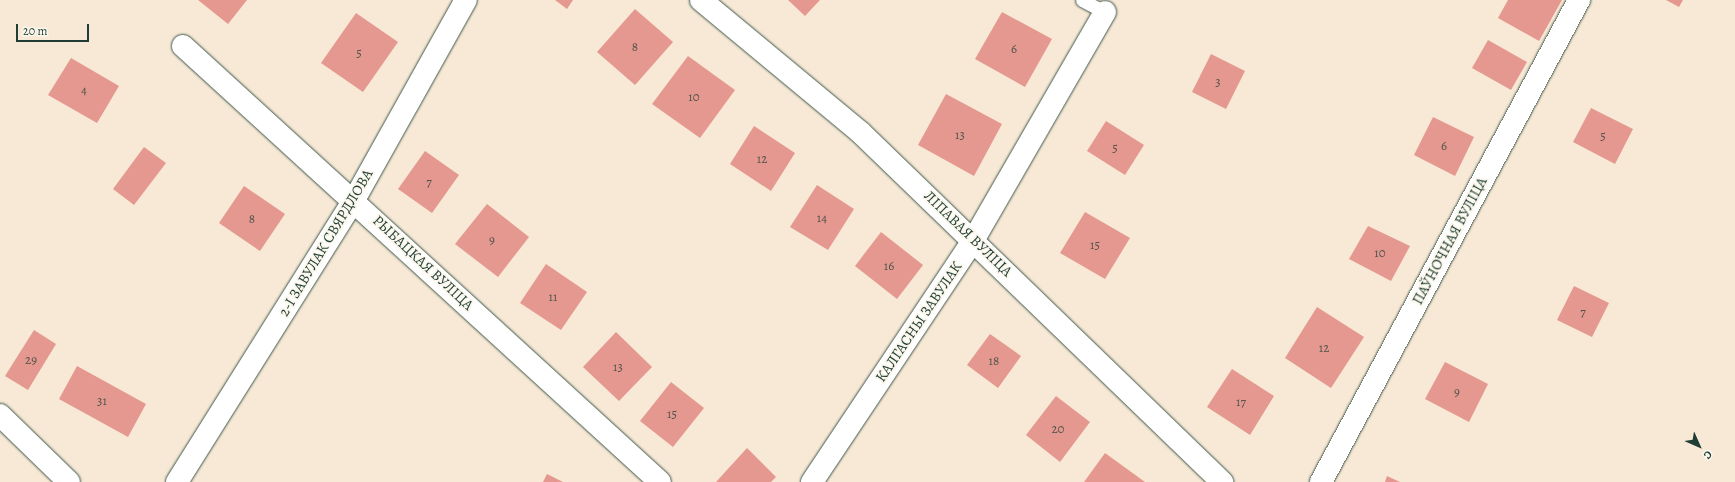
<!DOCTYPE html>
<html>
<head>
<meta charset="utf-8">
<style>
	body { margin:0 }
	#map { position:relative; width:1735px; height:482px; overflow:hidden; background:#f7e9d5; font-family:Alegreya,serif }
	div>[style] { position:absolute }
	.building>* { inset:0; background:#e59890 }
	.roads { filter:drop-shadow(0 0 1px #3f574c) drop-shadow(0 0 1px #3f574c) }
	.service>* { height:13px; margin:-6.5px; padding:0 6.5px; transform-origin:6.5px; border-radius:6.5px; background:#fff }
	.minor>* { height:22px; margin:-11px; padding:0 11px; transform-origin:11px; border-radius:11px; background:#fff }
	span { translate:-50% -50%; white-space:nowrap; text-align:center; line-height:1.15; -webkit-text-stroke:3.5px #fbf7ec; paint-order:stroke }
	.number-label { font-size:13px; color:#50544b }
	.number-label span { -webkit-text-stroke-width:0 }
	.street-label { font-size:15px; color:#1f3d34 }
	.north { position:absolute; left:1679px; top:426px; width:40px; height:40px; -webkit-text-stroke:3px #fbf7ec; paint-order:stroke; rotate:135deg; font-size:11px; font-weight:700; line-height:16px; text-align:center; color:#1f3d34 }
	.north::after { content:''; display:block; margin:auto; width:14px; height:18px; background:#1f3d34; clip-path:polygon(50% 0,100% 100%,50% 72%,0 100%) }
	.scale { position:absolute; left:16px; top:24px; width:73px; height:18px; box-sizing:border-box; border:2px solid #1f3d34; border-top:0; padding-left:5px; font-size:12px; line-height:14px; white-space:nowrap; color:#1f3d34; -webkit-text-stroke:3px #fbf7ec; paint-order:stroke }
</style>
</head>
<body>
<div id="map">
	<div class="building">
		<div style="clip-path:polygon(198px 0,247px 0,228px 24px)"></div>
		<div style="clip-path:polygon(555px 0,573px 0,567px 9px)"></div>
		<div style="clip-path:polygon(788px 0,820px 0,805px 16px)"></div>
		<div style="clip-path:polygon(1508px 0,1562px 0,1539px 41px,1498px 18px)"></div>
		<div style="clip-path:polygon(1666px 0,1683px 0,1679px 7px)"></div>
		<div style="clip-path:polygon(635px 9px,673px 42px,635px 85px,597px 52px)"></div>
		<div style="clip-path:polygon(1002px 12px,1052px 39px,1025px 87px,975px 59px)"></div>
		<div style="clip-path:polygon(356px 13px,398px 42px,363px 92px,321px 63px)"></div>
		<div style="clip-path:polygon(1488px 40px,1527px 62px,1511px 90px,1472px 68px)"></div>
		<div style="clip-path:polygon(1211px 54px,1245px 71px,1226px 109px,1192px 92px)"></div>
		<div style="clip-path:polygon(688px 56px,735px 90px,700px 138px,652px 104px)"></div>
		<div style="clip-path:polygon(71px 58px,119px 86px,97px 123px,48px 95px)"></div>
		<div style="clip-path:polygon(946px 94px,1002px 124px,974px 176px,918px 145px)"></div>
		<div style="clip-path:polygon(1591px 108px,1633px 129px,1615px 164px,1573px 142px)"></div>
		<div style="clip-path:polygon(1433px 117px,1474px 137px,1455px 176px,1414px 155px)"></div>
		<div style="clip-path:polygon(1106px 121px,1144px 145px,1125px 175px,1087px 151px)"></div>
		<div style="clip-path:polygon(754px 126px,795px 153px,771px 191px,730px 164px)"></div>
		<div style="clip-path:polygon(144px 147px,166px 163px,134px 205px,113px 189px)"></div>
		<div style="clip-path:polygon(425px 151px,459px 175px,432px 213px,398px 189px)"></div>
		<div style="clip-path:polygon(817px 185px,854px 209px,828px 250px,790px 227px)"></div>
		<div style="clip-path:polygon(244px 186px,285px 214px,260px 251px,219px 223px)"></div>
		<div style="clip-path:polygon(487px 204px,529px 237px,498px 277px,455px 244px)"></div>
		<div style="clip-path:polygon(1085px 212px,1130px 238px,1105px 279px,1060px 253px)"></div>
		<div style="clip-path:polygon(1368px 226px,1410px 246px,1391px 281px,1349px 259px)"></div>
		<div style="clip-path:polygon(881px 232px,923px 265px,897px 299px,855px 266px)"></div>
		<div style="clip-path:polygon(546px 264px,587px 292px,561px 330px,520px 303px)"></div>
		<div style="clip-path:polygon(1574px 286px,1609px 303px,1592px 337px,1557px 320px)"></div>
		<div style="clip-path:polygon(1317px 307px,1364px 337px,1331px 388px,1285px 358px)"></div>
		<div style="clip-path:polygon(34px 330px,56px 344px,28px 390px,5px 376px)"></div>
		<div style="clip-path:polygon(616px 332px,652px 367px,619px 401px,583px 367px)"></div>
		<div style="clip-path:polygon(990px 334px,1021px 356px,998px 388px,967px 365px)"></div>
		<div style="clip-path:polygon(1445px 362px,1488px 384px,1469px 422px,1425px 399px)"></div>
		<div style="clip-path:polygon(77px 366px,146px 404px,128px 437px,59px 399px)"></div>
		<div style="clip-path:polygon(1232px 369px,1274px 396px,1250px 435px,1207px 407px)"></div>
		<div style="clip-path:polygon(671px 382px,704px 408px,673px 447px,640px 421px)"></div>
		<div style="clip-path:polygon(1056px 396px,1090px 422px,1060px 462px,1026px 435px)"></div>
		<div style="clip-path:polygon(747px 448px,776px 477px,771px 482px,716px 482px)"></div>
		<div style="clip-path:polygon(1105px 453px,1145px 482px,1084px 482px)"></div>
		<div style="clip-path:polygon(547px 474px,563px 482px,543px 482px)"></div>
		<div style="clip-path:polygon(1387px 476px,1400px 482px,1385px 482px)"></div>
	</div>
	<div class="roads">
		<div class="service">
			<div style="left:1082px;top:0;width:26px;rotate:28deg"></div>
		</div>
		<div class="minor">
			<div style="left:701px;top:0;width:207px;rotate:39.7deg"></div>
			<div style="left:860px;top:132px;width:504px;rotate:44.03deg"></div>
			<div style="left:183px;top:46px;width:646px;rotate:42.43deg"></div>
			<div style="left:0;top:415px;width:96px;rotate:44.2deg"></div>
			<div style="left:177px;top:482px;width:333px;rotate:-57.9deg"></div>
			<div style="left:354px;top:200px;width:229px;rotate:-60.8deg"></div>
			<div style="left:812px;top:482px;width:292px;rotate:-56.3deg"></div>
			<div style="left:974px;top:239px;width:262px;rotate:-60deg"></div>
			<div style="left:1321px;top:482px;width:547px;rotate:-61.84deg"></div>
		</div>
	</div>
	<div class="number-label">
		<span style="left:635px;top:47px">8</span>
		<span style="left:1014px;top:49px">6</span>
		<span style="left:359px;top:53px">5</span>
		<span style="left:1218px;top:82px">3</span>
		<span style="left:84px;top:90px">4</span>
		<span style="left:694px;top:97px">10</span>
		<span style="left:960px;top:135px">13</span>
		<span style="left:1603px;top:136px">5</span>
		<span style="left:1444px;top:146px">6</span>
		<span style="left:1115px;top:148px">5</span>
		<span style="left:762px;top:159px">12</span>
		<span style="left:429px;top:182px">7</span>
		<span style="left:822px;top:218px">14</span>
		<span style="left:252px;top:219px">8</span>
		<span style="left:492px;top:240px">9</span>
		<span style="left:1095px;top:245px">15</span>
		<span style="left:1380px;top:253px">10</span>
		<span style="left:889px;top:266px">16</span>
		<span style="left:553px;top:297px">11</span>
		<span style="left:1583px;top:312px">7</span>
		<span style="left:1324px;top:348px">12</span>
		<span style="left:31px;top:360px">29</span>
		<span style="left:994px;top:361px">18</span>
		<span style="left:618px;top:367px">13</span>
		<span style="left:1457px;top:392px">9</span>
		<span style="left:102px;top:401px">31</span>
		<span style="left:1241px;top:402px">17</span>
		<span style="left:672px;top:414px">15</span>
		<span style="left:1058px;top:429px">20</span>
	</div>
	<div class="street-label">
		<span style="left:968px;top:234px;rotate:44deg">ЛІПАВАЯ ВУЛІЦА</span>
		<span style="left:1450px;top:241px;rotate:-62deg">ПАЎНОЧНАЯ ВУЛІЦА</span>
		<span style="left:326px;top:243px;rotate:-59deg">2-І ЗАВУЛАК СВЯРДЛОВА</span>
		<span style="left:423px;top:263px;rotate:43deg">РЫБАЦКАЯ ВУЛІЦА</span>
		<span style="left:919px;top:322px;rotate:-56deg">КАЛГАСНЫ ЗАВУЛАК</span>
	</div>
	<div class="north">С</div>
	<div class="scale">20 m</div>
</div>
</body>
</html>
